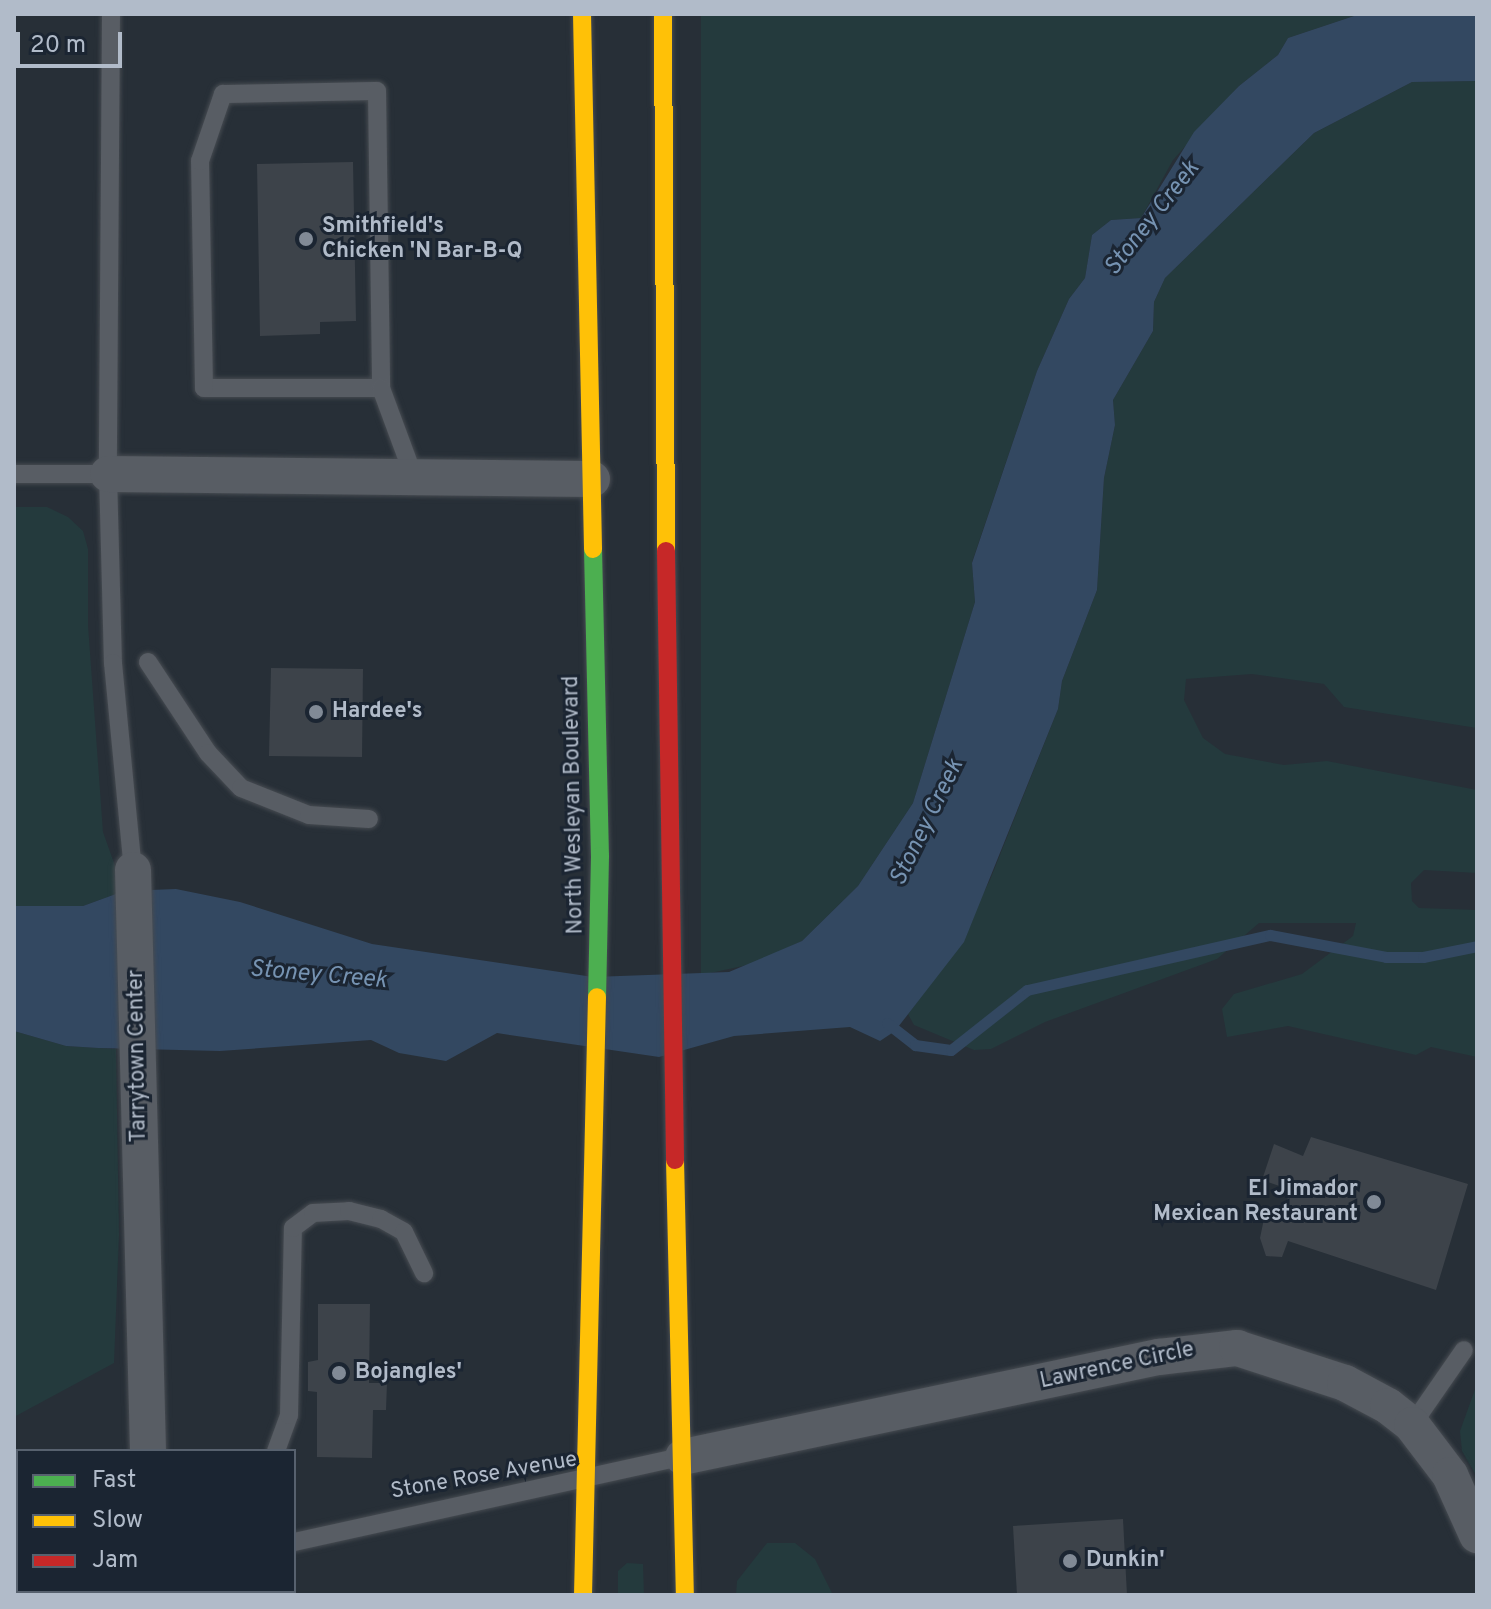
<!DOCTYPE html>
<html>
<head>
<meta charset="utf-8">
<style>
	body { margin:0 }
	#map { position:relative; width:1491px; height:1609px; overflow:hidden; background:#272f37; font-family:Overpass,sans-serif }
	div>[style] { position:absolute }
	.green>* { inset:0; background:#243a3d }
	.water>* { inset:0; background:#334861 }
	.stream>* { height:11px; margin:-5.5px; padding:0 5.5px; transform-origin:5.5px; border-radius:5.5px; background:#334861 }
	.building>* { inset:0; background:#3d434a }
	.roads { filter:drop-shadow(0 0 2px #464b51) drop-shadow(0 0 2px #464b51) }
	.lane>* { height:18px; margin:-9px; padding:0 9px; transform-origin:9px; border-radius:9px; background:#585d64 }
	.street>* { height:36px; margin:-18px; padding:0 18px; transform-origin:18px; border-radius:18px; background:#585d64 }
	.fast>* { height:18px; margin:-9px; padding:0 9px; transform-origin:9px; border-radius:9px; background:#4caf50 }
	.slow>* { height:18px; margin:-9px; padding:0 9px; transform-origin:9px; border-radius:9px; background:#ffc107 }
	.jam>* { height:18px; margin:-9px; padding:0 9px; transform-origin:9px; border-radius:9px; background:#c62828 }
	.dots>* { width:22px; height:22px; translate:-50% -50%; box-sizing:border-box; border:4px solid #1b2532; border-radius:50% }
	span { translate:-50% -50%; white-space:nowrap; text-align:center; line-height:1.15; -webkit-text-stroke:6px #1b2532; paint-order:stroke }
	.poi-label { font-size:22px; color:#b1bbc9; font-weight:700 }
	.left { translate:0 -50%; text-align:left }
	.right { translate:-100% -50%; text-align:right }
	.street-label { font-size:22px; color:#b1bbc9 }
	.water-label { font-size:24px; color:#7693b2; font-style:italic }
	.frame { position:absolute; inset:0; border:16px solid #b1bbc9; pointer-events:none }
	.legend { position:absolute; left:16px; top:1449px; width:280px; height:144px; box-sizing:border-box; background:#1b2532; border:2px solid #57616e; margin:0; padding:10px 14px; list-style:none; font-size:24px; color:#b1bbc9 }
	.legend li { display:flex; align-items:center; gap:16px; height:40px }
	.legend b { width:40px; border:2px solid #57616e }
	.scale { position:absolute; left:16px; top:32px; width:106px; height:36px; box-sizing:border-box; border:4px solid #b1bbc9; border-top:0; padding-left:10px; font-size:24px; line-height:28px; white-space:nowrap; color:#b1bbc9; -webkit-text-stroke:6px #1b2532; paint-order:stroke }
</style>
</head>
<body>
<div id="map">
	<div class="green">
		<div style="clip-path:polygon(701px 14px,1360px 14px,1288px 38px,1278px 55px,1239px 86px,1173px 160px,1141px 218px,1111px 220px,1092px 235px,1085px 278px,1069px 299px,1037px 371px,972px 562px,975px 602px,913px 803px,858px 886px,802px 941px,752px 964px,701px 975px)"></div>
		<div style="clip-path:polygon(1477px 81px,1477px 728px,1344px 707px,1324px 684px,1252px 674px,1186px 679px,1184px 700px,1203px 738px,1225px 754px,1284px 765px,1327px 761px,1477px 790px,1477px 873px,1424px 870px,1411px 883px,1412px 901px,1419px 908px,1477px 910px,1477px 1057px,1431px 1047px,1416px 1055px,1288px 1026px,1227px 1037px,1222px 1009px,1234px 994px,1302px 974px,1353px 936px,1356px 923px,1259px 923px,1217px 959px,1045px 1022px,991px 1049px,974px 1050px,914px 1025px,908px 1014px,951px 957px,990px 880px,1058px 709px,1062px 681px,1097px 590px,1104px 478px,1115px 425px,1113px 400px,1153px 331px,1154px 302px,1165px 278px,1314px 133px,1412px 82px)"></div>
		<div style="clip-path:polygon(14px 507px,47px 507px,68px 517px,83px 531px,88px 549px,88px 625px,103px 832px,124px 891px,83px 906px,14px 906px)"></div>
		<div style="clip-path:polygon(14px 1031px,66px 1046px,116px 1049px,119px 1235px,114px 1363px,14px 1417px)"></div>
		<div style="clip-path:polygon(1477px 1384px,1477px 1477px,1462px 1451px,1460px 1431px)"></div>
		<div style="clip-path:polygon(767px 1543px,795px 1543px,815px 1559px,833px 1595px,736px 1595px,737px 1581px)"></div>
		<div style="clip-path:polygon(627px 1563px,643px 1564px,644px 1595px,618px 1595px,618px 1571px)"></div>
	</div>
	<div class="water">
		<div style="clip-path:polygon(1360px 14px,1477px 14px,1477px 81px,1412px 82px,1314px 133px,1165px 278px,1154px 302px,1153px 331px,1113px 400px,1115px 425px,1104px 478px,1097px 590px,1062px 681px,1058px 709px,964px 942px,895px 1031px,880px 1041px,850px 1027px,734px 1036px,659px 1057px,497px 1033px,446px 1061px,399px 1053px,371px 1040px,220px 1051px,98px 1048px,66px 1046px,14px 1031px,14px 906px,83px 906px,124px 891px,176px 889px,240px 902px,372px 944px,593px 977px,729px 972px,802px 941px,858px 886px,913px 803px,975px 602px,972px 563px,1037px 371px,1069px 299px,1085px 278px,1092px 235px,1111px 220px,1141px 218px,1194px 132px,1239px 86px,1278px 55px,1288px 38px)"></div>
	</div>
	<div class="stream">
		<div style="left:887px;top:1023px;width:36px;rotate:38deg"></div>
		<div style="left:915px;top:1045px;width:36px;rotate:8deg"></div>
		<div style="left:951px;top:1050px;width:97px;rotate:-38.3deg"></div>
		<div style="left:1027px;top:990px;width:249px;rotate:-12.8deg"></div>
		<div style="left:1270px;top:935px;width:118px;rotate:10.7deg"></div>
		<div style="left:1386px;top:957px;width:37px"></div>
		<div style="left:1423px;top:957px;width:55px;rotate:-11.5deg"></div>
	</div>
	<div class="building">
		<div style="clip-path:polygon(353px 162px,356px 321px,320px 322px,320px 334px,260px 336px,257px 164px)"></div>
		<div style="clip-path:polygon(271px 668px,363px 669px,362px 757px,269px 756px)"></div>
		<div style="clip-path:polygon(1311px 1137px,1468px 1184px,1436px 1290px,1288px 1241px,1282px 1257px,1266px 1256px,1260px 1238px,1265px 1214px,1280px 1218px,1291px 1190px,1262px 1180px,1274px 1144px,1303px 1156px)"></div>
		<div style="clip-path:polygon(318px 1304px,370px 1304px,369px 1383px,387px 1383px,386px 1410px,373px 1410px,372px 1458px,317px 1457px,317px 1392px,308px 1391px,308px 1362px,318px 1360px)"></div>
		<div style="clip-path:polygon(1123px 1519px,1127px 1595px,1017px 1595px,1013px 1526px)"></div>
	</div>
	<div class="roads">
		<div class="lane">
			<div style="left:111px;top:14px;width:460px;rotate:90.4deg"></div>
			<div style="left:108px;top:474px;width:189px;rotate:88.5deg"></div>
			<div style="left:113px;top:663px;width:208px;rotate:84.5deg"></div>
			<div style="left:381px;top:388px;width:177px;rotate:180deg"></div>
			<div style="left:204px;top:388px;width:227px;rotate:-91deg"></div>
			<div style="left:200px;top:161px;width:71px;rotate:-71.1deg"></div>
			<div style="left:223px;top:94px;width:154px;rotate:-1.1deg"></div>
			<div style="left:377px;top:91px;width:297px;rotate:89.2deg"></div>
			<div style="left:381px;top:388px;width:95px;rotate:69.7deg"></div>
			<div style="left:14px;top:474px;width:94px"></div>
			<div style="left:148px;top:662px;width:109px;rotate:56.6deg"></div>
			<div style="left:208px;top:753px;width:48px;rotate:46.7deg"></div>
			<div style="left:241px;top:788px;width:73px;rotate:21.7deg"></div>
			<div style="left:309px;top:815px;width:60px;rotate:3.8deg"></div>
			<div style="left:1412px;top:1425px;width:91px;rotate:-55.3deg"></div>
			<div style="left:276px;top:1451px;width:38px;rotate:-70deg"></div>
			<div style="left:289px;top:1415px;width:187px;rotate:-88.8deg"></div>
			<div style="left:293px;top:1228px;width:25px;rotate:-37deg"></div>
			<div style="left:313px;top:1213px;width:36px;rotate:-3deg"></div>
			<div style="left:349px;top:1211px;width:33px;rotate:14deg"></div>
			<div style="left:381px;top:1219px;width:26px;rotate:29deg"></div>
			<div style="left:404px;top:1232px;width:46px;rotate:64deg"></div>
			<div style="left:294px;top:1542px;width:397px;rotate:-12.4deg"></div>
			<div style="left:128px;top:1595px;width:9px;rotate:-27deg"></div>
		</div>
		<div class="street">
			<div style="left:108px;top:474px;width:484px;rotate:0.6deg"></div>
			<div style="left:133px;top:870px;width:581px;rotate:88.52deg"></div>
			<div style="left:683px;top:1457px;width:486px;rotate:-11.9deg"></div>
			<div style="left:1159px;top:1357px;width:79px;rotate:-6.6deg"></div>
			<div style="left:1237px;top:1348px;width:114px;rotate:18deg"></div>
			<div style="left:1345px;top:1383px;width:49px;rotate:28.1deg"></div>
			<div style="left:1388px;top:1406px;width:31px;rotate:38deg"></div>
			<div style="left:1412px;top:1425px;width:63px;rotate:52.8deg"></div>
			<div style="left:1450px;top:1475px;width:66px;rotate:65.8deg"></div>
		</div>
		<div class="fast">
			<div style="left:593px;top:549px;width:307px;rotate:88.7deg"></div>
			<div style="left:600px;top:856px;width:141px;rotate:91.2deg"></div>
		</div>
		<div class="slow">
			<div style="left:582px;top:14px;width:535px;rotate:88.82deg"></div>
			<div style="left:663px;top:14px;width:537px;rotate:89.68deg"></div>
			<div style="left:675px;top:1160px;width:435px;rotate:88.7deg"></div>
			<div style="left:583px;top:1595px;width:598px;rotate:-88.66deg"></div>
		</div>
		<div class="jam">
			<div style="left:666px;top:551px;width:609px;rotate:89.15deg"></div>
		</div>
	</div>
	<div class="dots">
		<div style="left:306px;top:239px;background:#818a96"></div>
		<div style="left:316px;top:712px;background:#818a96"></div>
		<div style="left:1374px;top:1202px;background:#818a96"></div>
		<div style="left:339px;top:1373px;background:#818a96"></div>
		<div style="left:1070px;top:1561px;background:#818a96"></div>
	</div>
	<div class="poi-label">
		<span class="left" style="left:322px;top:239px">Smithfield's<br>Chicken 'N Bar-B-Q</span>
		<span class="left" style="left:332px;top:712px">Hardee's</span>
		<span class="right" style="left:1358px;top:1202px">El Jimador<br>Mexican Restaurant</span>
		<span class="left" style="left:355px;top:1373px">Bojangles'</span>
		<span class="left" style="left:1086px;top:1561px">Dunkin'</span>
	</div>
	<div class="street-label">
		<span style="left:574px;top:805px;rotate:-91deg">North Wesleyan Boulevard</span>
		<span style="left:138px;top:1056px;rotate:-91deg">Tarrytown Center</span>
		<span style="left:1117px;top:1366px;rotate:-12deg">Lawrence Circle</span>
		<span style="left:484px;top:1476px;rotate:-10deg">Stone Rose Avenue</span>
	</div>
	<div class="water-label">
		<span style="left:1153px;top:219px;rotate:-52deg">Stoney Creek</span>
		<span style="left:928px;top:823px;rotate:-64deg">Stoney Creek</span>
		<span style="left:318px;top:976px;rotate:5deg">Stoney Creek</span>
	</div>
	<div class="frame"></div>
	<ul class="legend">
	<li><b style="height:10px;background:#4caf50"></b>Fast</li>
	<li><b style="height:10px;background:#ffc107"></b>Slow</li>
	<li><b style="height:10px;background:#c62828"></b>Jam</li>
	</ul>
	<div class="scale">20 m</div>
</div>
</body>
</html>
